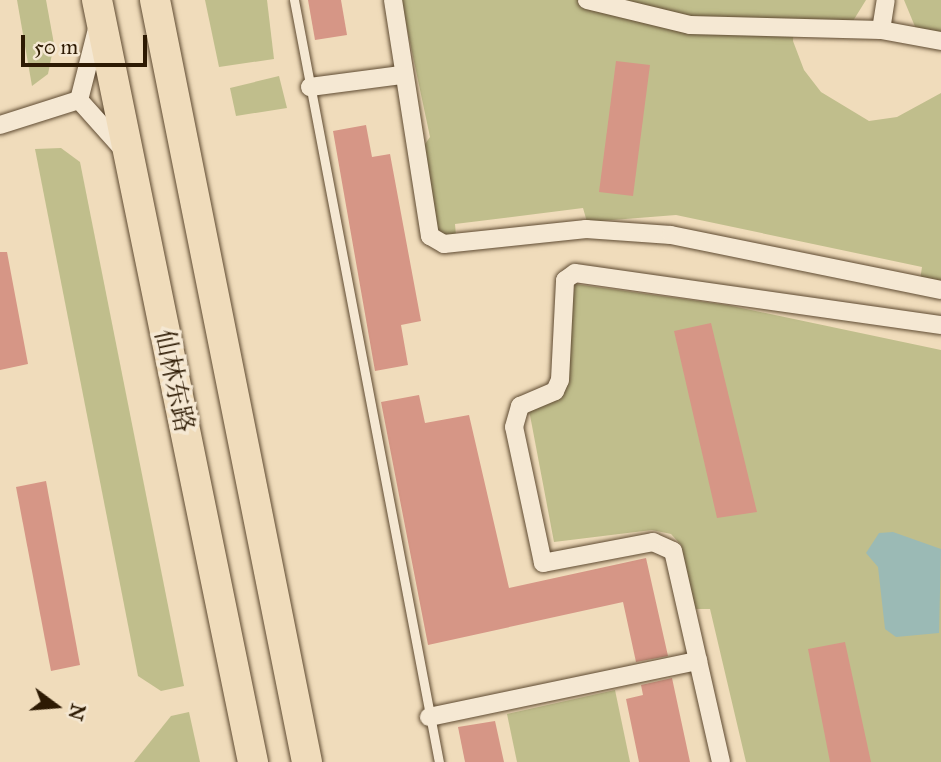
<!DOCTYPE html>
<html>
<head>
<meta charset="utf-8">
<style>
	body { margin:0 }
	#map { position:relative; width:941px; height:762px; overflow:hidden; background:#f0dcbb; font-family:"IM FELL Great Primer","Noto Serif SC",serif }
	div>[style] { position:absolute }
	.green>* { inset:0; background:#c0be8c }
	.water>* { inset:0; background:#9bbab5 }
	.building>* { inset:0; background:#d69686 }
	.roads { filter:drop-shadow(0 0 2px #5e4a31) drop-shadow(0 0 2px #5e4a31) }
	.lane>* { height:9px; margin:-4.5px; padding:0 4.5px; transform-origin:4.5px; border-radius:4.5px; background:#f5e8d3 }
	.street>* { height:18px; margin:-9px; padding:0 9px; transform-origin:9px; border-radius:9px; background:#f5e8d3 }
	.primary>* { height:30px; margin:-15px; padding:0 15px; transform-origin:15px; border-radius:15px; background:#f0dcbb }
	span { translate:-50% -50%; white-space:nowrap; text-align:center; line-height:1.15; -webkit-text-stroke:7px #f5e8d3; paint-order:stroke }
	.street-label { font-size:26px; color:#2d1a03 }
	.north { position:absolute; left:21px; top:671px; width:70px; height:70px; -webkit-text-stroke:5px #f5e8d3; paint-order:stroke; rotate:106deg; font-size:19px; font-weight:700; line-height:28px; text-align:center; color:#2d1a03 }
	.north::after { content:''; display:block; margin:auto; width:24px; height:32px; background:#2d1a03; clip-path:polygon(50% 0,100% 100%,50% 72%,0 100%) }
	.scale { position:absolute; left:21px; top:35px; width:126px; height:32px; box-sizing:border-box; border:4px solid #2d1a03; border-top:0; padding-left:9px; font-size:21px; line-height:24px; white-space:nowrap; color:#2d1a03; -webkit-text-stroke:5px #f5e8d3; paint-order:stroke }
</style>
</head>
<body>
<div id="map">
	<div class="green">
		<div style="clip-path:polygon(17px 0,46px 0,54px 44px,48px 74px,32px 86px)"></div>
		<div style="clip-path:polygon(205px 0,267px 0,274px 59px,219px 67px)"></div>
		<div style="clip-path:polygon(401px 0,866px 0,853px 21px,794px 21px,793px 41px,804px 70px,821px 92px,869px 121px,897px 117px,941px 93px,941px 283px,920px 280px,922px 267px,676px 215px,587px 222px,583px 208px,455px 224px,456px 236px,445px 236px,437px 228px,423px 147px,430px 137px)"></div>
		<div style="clip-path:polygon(904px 0,941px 0,941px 34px,916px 29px)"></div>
		<div style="clip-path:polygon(279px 76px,287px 108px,236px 116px,230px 88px)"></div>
		<div style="clip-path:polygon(61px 148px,80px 162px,184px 686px,161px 691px,138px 676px,35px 149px)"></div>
		<div style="clip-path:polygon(575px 284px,727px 305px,941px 350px,941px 762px,746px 762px,710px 609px,695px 609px,681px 545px,671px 534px,652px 530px,554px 542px,529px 410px,557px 399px)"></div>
		<div style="clip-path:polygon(615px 690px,630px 762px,517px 762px,507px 714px)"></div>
		<div style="clip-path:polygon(189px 712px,200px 762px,134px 762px,171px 716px)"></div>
	</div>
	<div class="water">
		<div style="clip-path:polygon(893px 532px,941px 549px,939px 633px,896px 637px,885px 629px,878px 567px,866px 553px,879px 533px)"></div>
	</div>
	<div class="building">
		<div style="clip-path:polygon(308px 0,341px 0,347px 35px,315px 40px)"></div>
		<div style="clip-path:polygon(616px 61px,650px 65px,633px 196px,599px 192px)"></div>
		<div style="clip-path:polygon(366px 125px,372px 157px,390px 154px,421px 321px,401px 325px,408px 365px,375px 371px,333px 131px)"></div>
		<div style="clip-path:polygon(0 252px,7px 252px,28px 364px,0 370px)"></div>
		<div style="clip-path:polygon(711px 323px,757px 512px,717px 518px,674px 331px)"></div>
		<div style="clip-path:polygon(419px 395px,425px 423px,469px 415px,509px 588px,646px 558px,668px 656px,636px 662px,623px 602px,428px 645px,381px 402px)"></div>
		<div style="clip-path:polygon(46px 481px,80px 665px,51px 671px,16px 487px)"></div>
		<div style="clip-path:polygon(845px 642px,871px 762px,830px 762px,808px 649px)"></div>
		<div style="clip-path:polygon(672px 678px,690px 762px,639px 762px,626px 699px,643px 695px,641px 685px)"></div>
		<div style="clip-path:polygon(495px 721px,504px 762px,465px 762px,458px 727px)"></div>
	</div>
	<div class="roads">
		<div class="lane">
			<div style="left:294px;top:0;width:776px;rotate:79.23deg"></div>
		</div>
		<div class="street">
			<div style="left:393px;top:0;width:239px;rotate:81.1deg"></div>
			<div style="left:430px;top:236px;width:16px;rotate:30deg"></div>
			<div style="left:444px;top:244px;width:143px;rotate:-6deg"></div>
			<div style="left:586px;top:229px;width:85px;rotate:4deg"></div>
			<div style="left:671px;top:235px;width:276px;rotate:11.5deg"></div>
			<div style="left:587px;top:0;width:106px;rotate:13.6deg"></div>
			<div style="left:690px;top:25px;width:191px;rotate:1.5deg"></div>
			<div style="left:881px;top:30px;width:61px;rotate:10.4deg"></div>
			<div style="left:97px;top:29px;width:73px;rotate:104.2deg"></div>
			<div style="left:79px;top:100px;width:63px;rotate:48.2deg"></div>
			<div style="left:881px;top:30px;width:30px;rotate:-81deg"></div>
			<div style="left:310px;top:87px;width:92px;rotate:-7.5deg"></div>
			<div style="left:0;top:125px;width:83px;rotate:-17.6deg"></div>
			<div style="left:429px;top:717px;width:275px;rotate:-11.8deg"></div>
			<div style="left:721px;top:762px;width:216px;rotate:-102.8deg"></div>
			<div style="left:673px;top:551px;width:22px;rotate:-156deg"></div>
			<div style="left:653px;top:542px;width:112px;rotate:169.2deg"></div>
			<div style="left:543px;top:563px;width:139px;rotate:-102deg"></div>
			<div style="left:514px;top:427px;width:22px;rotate:-74deg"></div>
			<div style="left:520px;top:406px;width:38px;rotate:-23deg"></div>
			<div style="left:555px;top:391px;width:12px;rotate:-66deg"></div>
			<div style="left:560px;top:380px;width:100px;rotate:-87.1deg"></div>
			<div style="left:565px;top:280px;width:12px;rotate:-35deg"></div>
			<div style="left:575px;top:273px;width:370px;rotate:8.1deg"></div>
		</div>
		<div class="primary">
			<div style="left:97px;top:0;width:778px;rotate:78.43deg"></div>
			<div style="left:155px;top:0;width:777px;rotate:78.72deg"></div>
		</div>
	</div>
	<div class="street-label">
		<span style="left:174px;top:381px;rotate:78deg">仙林东路</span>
	</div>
	<div class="north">N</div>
	<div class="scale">50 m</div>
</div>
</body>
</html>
